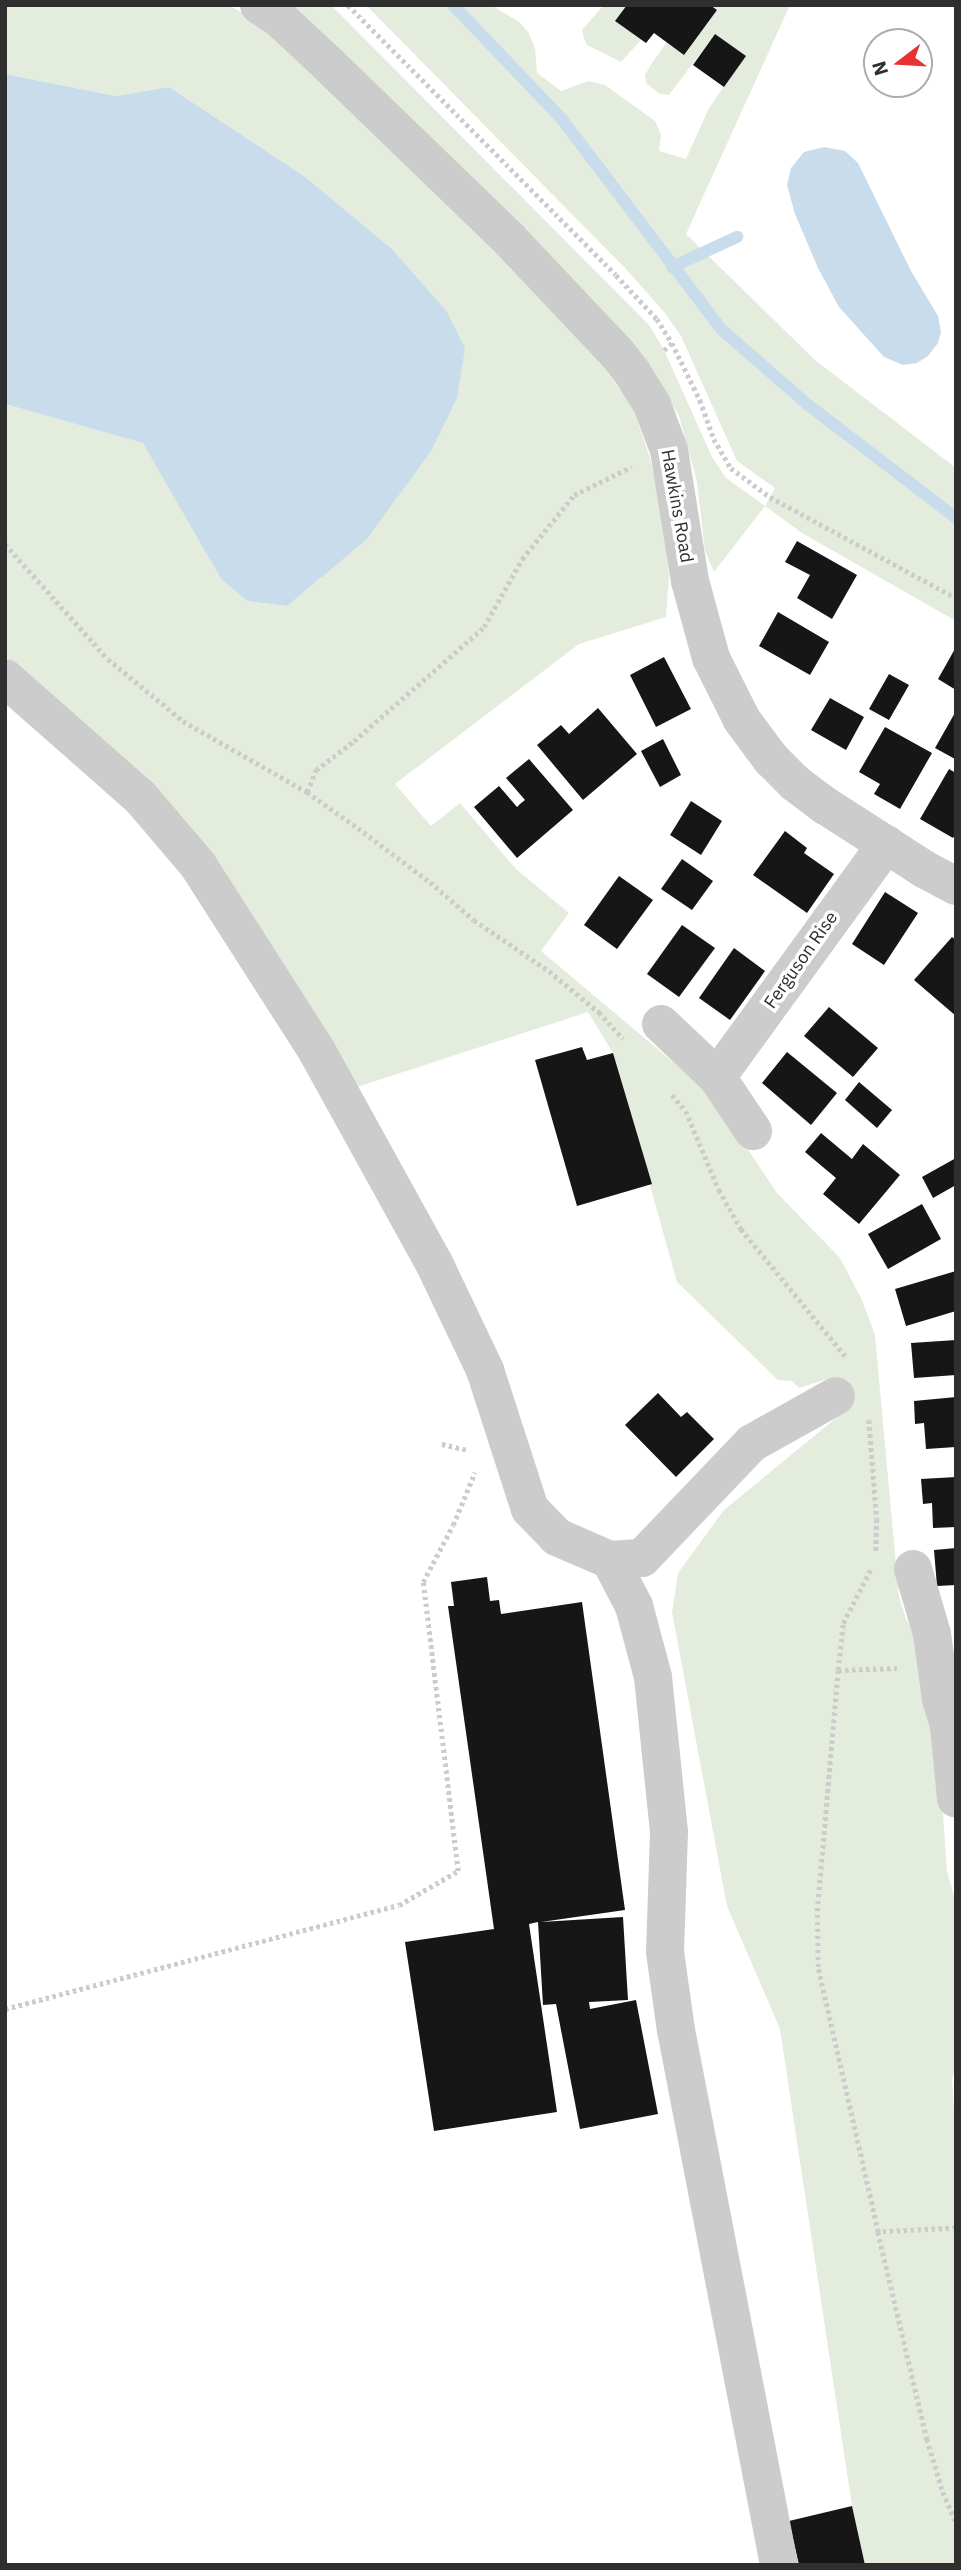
<!DOCTYPE html>
<html>
<head>
<meta charset="utf-8">
<style>
	body { margin:0 }
	#map { position:relative; width:961px; height:2570px; overflow:hidden; background:#fff; font-family:"IBM Plex Sans",sans-serif }
	div>[style] { position:absolute }
	.green>* { inset:0; background:#e4ecdd }
	.water>* { inset:0; background:#c9dcec }
	.stream>* { height:12px; margin:-6px; padding:0 6px; transform-origin:6px; border-radius:6px; background:#c9dcec }
	.building>* { inset:0; background:#161616 }
	.path>* { height:4.5px; margin-top:-2.25px; transform-origin:0; background:repeating-linear-gradient(90deg,#ccc 0 3.5px,transparent 0 7px) }
	.minor>* { height:38px; margin:-19px; padding:0 19px; transform-origin:19px; border-radius:19px; background:#ccc }
	span { translate:-50% -50%; white-space:nowrap; text-align:center; line-height:1.15; -webkit-text-stroke:7px #fff; paint-order:stroke }
	.street-label { font-size:18px; color:#2f2f2f }
	.frame { position:absolute; inset:0; border:7px solid #2f2f2f; pointer-events:none }
	.north { position:absolute; left:863px; top:28px; width:70px; height:70px; box-sizing:border-box; background:#fff; border:2px solid #acacac; border-radius:50%; rotate:253deg; font-size:19px; font-weight:700; line-height:28px; text-align:center; color:#2f2f2f }
	.north::after { content:''; display:block; margin:auto; width:24px; height:32px; background:#e63231; clip-path:polygon(50% 0,100% 100%,50% 72%,0 100%) }
</style>
</head>
<body>
<div id="map">
	<div class="green">
		<div style="clip-path:polygon(5px 5px,228px 5px,275px 30px,567px 319px,632px 405px,650px 458px,664px 518px,669px 576px,666px 617px,579px 644px,395px 784px,431px 826px,460px 803px,516px 869px,569px 913px,541px 951px,711px 1094px,777px 1193px,840px 1258px,861px 1298px,875px 1335px,899px 1597px,906px 1619px,919px 1641px,937px 1729px,947px 1871px,956px 1903px,956px 2064px,952px 2080px,956px 2133px,956px 2565px,865px 2565px,852px 2506px,780px 2029px,727px 1906px,672px 1612px,678px 1573px,724px 1510px,852px 1405px,830px 1378px,799px 1388px,792px 1381px,778px 1380px,677px 1282px,613px 1053px,588px 1012px,351px 1089px,211px 861px,5px 655px,5px 404px,144px 443px,221px 579px,247px 601px,286px 606px,321px 578px,391px 248px,304px 176px,169px 87px,116px 96px,5px 74px)"></div>
		<div style="clip-path:polygon(292px 5px,331px 5px,649px 325px,664px 350px,712px 457px,726px 478px,765px 506px,775px 488px,737px 461px,681px 336px,665px 313px,625px 268px,366px 5px,491px 5px,519px 22px,528px 32px,535px 48px,537px 73px,561px 91px,589px 81px,605px 85px,655px 121px,661px 135px,659px 151px,686px 159px,709px 108px,745px 56px,715px 34px,669px 95px,660px 94px,646px 83px,645px 75px,652px 63px,667px 42px,684px 54px,717px 10px,710px 5px,790px 5px,686px 234px,815px 360px,956px 468px,956px 621px,802px 533px,765px 506px,714px 572px,705px 551px,697px 482px,679px 416px,648px 363px,627px 336px,507px 212px)"></div>
		<div style="clip-path:polygon(604px 5px,627px 5px,616px 21px,641px 40px,621px 62px,587px 45px,584px 39px,582px 30px)"></div>
	</div>
	<div class="water">
		<div style="clip-path:polygon(5px 74px,116px 96px,169px 87px,304px 176px,391px 248px,447px 312px,465px 348px,457px 398px,431px 451px,367px 539px,287px 606px,247px 601px,221px 579px,143px 443px,5px 404px)"></div>
		<div style="clip-path:polygon(824px 147px,845px 151px,858px 163px,911px 271px,938px 316px,941px 332px,938px 343px,928px 356px,917px 363px,903px 365px,884px 357px,839px 307px,818px 268px,795px 214px,787px 185px,791px 168px,804px 152px)"></div>
	</div>
	<div class="stream">
		<div style="left:453px;top:5px;width:156px;rotate:46.3deg"></div>
		<div style="left:561px;top:118px;width:265px;rotate:52.8deg"></div>
		<div style="left:721px;top:329px;width:114px;rotate:41.1deg"></div>
		<div style="left:807px;top:404px;width:188px;rotate:37.4deg"></div>
		<div style="left:672px;top:267px;width:72px;rotate:-24.8deg"></div>
	</div>
	<div class="building">
		<div style="clip-path:polygon(627px 5px,710px 5px,717px 10px,684px 55px,654px 33px,646px 43px,615px 21px)"></div>
		<div style="clip-path:polygon(715px 34px,746px 56px,724px 87px,693px 65px)"></div>
		<div style="clip-path:polygon(797px 541px,857px 575px,832px 619px,797px 598px,810px 575px,785px 562px)"></div>
		<div style="clip-path:polygon(778px 612px,829px 642px,810px 675px,759px 646px)"></div>
		<div style="clip-path:polygon(956px 647px,956px 690px,938px 679px)"></div>
		<div style="clip-path:polygon(664px 657px,691px 709px,656px 727px,630px 675px)"></div>
		<div style="clip-path:polygon(889px 674px,909px 685px,889px 720px,869px 709px)"></div>
		<div style="clip-path:polygon(830px 698px,864px 717px,846px 750px,811px 730px)"></div>
		<div style="clip-path:polygon(598px 708px,637px 754px,583px 800px,537px 745px,561px 725px,569px 734px)"></div>
		<div style="clip-path:polygon(956px 711px,956px 757px,955px 759px,935px 748px)"></div>
		<div style="clip-path:polygon(885px 727px,932px 753px,900px 809px,874px 794px,880px 784px,859px 772px)"></div>
		<div style="clip-path:polygon(663px 739px,681px 775px,660px 787px,641px 751px)"></div>
		<div style="clip-path:polygon(529px 759px,573px 810px,517px 858px,474px 807px,499px 786px,517px 807px,520px 804px,525px 800px,506px 778px)"></div>
		<div style="clip-path:polygon(949px 769px,956px 773px,956px 833px,953px 838px,920px 819px)"></div>
		<div style="clip-path:polygon(691px 801px,722px 821px,701px 855px,670px 835px)"></div>
		<div style="clip-path:polygon(785px 831px,807px 848px,804px 853px,834px 874px,807px 913px,753px 875px)"></div>
		<div style="clip-path:polygon(682px 859px,713px 881px,692px 910px,661px 889px)"></div>
		<div style="clip-path:polygon(619px 876px,653px 900px,617px 949px,584px 925px)"></div>
		<div style="clip-path:polygon(885px 892px,918px 913px,884px 965px,852px 944px)"></div>
		<div style="clip-path:polygon(682px 925px,715px 948px,679px 997px,647px 974px)"></div>
		<div style="clip-path:polygon(952px 937px,956px 940px,956px 1016px,914px 980px)"></div>
		<div style="clip-path:polygon(734px 948px,765px 971px,730px 1020px,699px 998px)"></div>
		<div style="clip-path:polygon(829px 1007px,878px 1048px,853px 1077px,804px 1036px)"></div>
		<div style="clip-path:polygon(582px 1047px,587px 1060px,613px 1053px,652px 1184px,577px 1206px,535px 1060px)"></div>
		<div style="clip-path:polygon(787px 1052px,837px 1093px,811px 1125px,762px 1083px)"></div>
		<div style="clip-path:polygon(859px 1082px,892px 1110px,877px 1128px,845px 1100px)"></div>
		<div style="clip-path:polygon(821px 1133px,852px 1159px,863px 1144px,900px 1175px,859px 1224px,823px 1194px,836px 1178px,805px 1152px)"></div>
		<div style="clip-path:polygon(956px 1158px,956px 1185px,933px 1198px,922px 1177px)"></div>
		<div style="clip-path:polygon(922px 1204px,941px 1239px,888px 1269px,868px 1234px)"></div>
		<div style="clip-path:polygon(956px 1271px,956px 1311px,906px 1326px,895px 1289px)"></div>
		<div style="clip-path:polygon(956px 1340px,956px 1375px,914px 1378px,911px 1343px)"></div>
		<div style="clip-path:polygon(658px 1393px,681px 1417px,687px 1412px,714px 1439px,676px 1477px,625px 1425px)"></div>
		<div style="clip-path:polygon(956px 1397px,956px 1447px,926px 1449px,924px 1423px,915px 1424px,914px 1401px)"></div>
		<div style="clip-path:polygon(956px 1477px,956px 1527px,933px 1528px,932px 1503px,923px 1504px,921px 1479px)"></div>
		<div style="clip-path:polygon(956px 1548px,956px 1585px,937px 1586px,934px 1550px)"></div>
		<div style="clip-path:polygon(487px 1577px,490px 1601px,499px 1600px,501px 1614px,582px 1602px,625px 1910px,541px 1922px,623px 1917px,628px 2000px,589px 2002px,590px 2009px,636px 2000px,658px 2114px,580px 2129px,556px 2004px,543px 2005px,538px 1922px,529px 1924px,557px 2112px,434px 2131px,405px 1942px,494px 1929px,448px 1606px,454px 1606px,451px 1582px)"></div>
		<div style="clip-path:polygon(852px 2506px,865px 2565px,799px 2565px,789px 2521px)"></div>
	</div>
	<div class="path">
		<div style="left:348px;top:5px;width:380px;rotate:45.2deg"></div>
		<div style="left:616px;top:275px;width:60px;rotate:47deg"></div>
		<div style="left:657px;top:319px;width:28px;rotate:58deg"></div>
		<div style="left:664px;top:350px;width:11px;rotate:-41deg"></div>
		<div style="left:672px;top:343px;width:64px;rotate:63.8deg"></div>
		<div style="left:700px;top:400px;width:41px;rotate:70.3deg"></div>
		<div style="left:714px;top:439px;width:34px;rotate:60deg"></div>
		<div style="left:731px;top:468px;width:49px;rotate:36.6deg"></div>
		<div style="left:770px;top:497px;width:212px;rotate:28.5deg"></div>
		<div style="left:5px;top:544px;width:154px;rotate:48.2deg"></div>
		<div style="left:108px;top:659px;width:97px;rotate:39.6deg"></div>
		<div style="left:183px;top:721px;width:143px;rotate:29.8deg"></div>
		<div style="left:307px;top:792px;width:62px;rotate:35.2deg"></div>
		<div style="left:358px;top:828px;width:90px;rotate:36.9deg"></div>
		<div style="left:430px;top:882px;width:58px;rotate:40.8deg"></div>
		<div style="left:474px;top:920px;width:91px;rotate:34.2deg"></div>
		<div style="left:549px;top:971px;width:65px;rotate:39.4deg"></div>
		<div style="left:599px;top:1012px;width:36px;rotate:48deg"></div>
		<div style="left:307px;top:792px;width:24px;rotate:-68deg"></div>
		<div style="left:316px;top:770px;width:48px;rotate:-37.3deg"></div>
		<div style="left:354px;top:741px;width:173px;rotate:-41.2deg"></div>
		<div style="left:484px;top:627px;width:78px;rotate:-60.8deg"></div>
		<div style="left:522px;top:559px;width:82px;rotate:-50.9deg"></div>
		<div style="left:574px;top:495px;width:64px;rotate:-26.2deg"></div>
		<div style="left:672px;top:1095px;width:21px;rotate:49deg"></div>
		<div style="left:686px;top:1111px;width:86px;rotate:67.3deg"></div>
		<div style="left:719px;top:1190px;width:45px;rotate:60.6deg"></div>
		<div style="left:741px;top:1229px;width:166px;rotate:50.6deg"></div>
		<div style="left:869px;top:1420px;width:99px;rotate:85.4deg"></div>
		<div style="left:877px;top:1519px;width:32px;rotate:92deg"></div>
		<div style="left:442px;top:1444px;width:27px;rotate:13deg"></div>
		<div style="left:838px;top:1670px;width:47px;rotate:-83.9deg"></div>
		<div style="left:843px;top:1623px;width:61px;rotate:-62.6deg"></div>
		<div style="left:5px;top:2009px;width:407px;rotate:-14.8deg"></div>
		<div style="left:399px;top:1905px;width:68px;rotate:-30deg"></div>
		<div style="left:458px;top:1871px;width:291px;rotate:-96.9deg"></div>
		<div style="left:423px;top:1582px;width:64px;rotate:-62.2deg"></div>
		<div style="left:453px;top:1525px;width:57px;rotate:-67.5deg"></div>
		<div style="left:956px;top:2228px;width:78px;rotate:177.1deg"></div>
		<div style="left:878px;top:2232px;width:213px;rotate:76.7deg"></div>
		<div style="left:927px;top:2439px;width:55px;rotate:73.2deg"></div>
		<div style="left:943px;top:2492px;width:34px;rotate:67deg"></div>
		<div style="left:878px;top:2232px;width:272px;rotate:-102.8deg"></div>
		<div style="left:818px;top:1967px;width:56px;rotate:-91deg"></div>
		<div style="left:817px;top:1911px;width:242px;rotate:-85deg"></div>
		<div style="left:838px;top:1670px;width:59px;rotate:-1.9deg"></div>
	</div>
	<div class="minor">
		<div style="left:259px;top:5px;width:27px;rotate:34deg"></div>
		<div style="left:281px;top:20px;width:64px;rotate:43.1deg"></div>
		<div style="left:328px;top:64px;width:253px;rotate:44deg"></div>
		<div style="left:510px;top:240px;width:154px;rotate:46.6deg"></div>
		<div style="left:616px;top:352px;width:28px;rotate:52deg"></div>
		<div style="left:633px;top:374px;width:36px;rotate:58deg"></div>
		<div style="left:652px;top:405px;width:48px;rotate:69.3deg"></div>
		<div style="left:669px;top:450px;width:133px;rotate:80.9deg"></div>
		<div style="left:690px;top:581px;width:80px;rotate:74.7deg"></div>
		<div style="left:711px;top:658px;width:69px;rotate:63.4deg"></div>
		<div style="left:742px;top:720px;width:49px;rotate:53.4deg"></div>
		<div style="left:771px;top:759px;width:34px;rotate:45deg"></div>
		<div style="left:795px;top:783px;width:39px;rotate:37deg"></div>
		<div style="left:826px;top:806px;width:117px;rotate:32.7deg"></div>
		<div style="left:924px;top:869px;width:36px;rotate:28deg"></div>
		<div style="left:5px;top:678px;width:181px;rotate:41.4deg"></div>
		<div style="left:141px;top:798px;width:88px;rotate:49.6deg"></div>
		<div style="left:198px;top:865px;width:223px;rotate:57.4deg"></div>
		<div style="left:318px;top:1053px;width:240px;rotate:61.1deg"></div>
		<div style="left:434px;top:1263px;width:119px;rotate:64.5deg"></div>
		<div style="left:485px;top:1370px;width:146px;rotate:72.1deg"></div>
		<div style="left:530px;top:1509px;width:39px;rotate:46deg"></div>
		<div style="left:557px;top:1537px;width:58px;rotate:23.5deg"></div>
		<div style="left:610px;top:1560px;width:32px;rotate:-4deg"></div>
		<div style="left:642px;top:1558px;width:159px;rotate:-46.3deg"></div>
		<div style="left:752px;top:1443px;width:96px;rotate:-29.2deg"></div>
		<div style="left:661px;top:1024px;width:77px;rotate:43.4deg"></div>
		<div style="left:717px;top:1077px;width:65px;rotate:56.3deg"></div>
		<div style="left:717px;top:1077px;width:288px;rotate:-54deg"></div>
		<div style="left:610px;top:1560px;width:52px;rotate:62.4deg"></div>
		<div style="left:634px;top:1606px;width:73px;rotate:75deg"></div>
		<div style="left:653px;top:1677px;width:156px;rotate:84.1deg"></div>
		<div style="left:669px;top:1832px;width:120px;rotate:91.9deg"></div>
		<div style="left:665px;top:1952px;width:79px;rotate:82deg"></div>
		<div style="left:676px;top:2030px;width:545px;rotate:79.1deg"></div>
		<div style="left:913px;top:1569px;width:68px;rotate:73.7deg"></div>
		<div style="left:932px;top:1634px;width:66px;rotate:82.1deg"></div>
		<div style="left:941px;top:1699px;width:28px;rotate:73deg"></div>
		<div style="left:949px;top:1726px;width:73px;rotate:84.5deg"></div>
	</div>
	<div class="street-label">
		<span style="left:677px;top:506px;rotate:80deg">Hawkins Road</span>
		<span style="left:801px;top:960px;rotate:-55deg">Ferguson Rise</span>
	</div>
	<div class="frame"></div>
	<div class="north">N</div>
</div>
</body>
</html>
